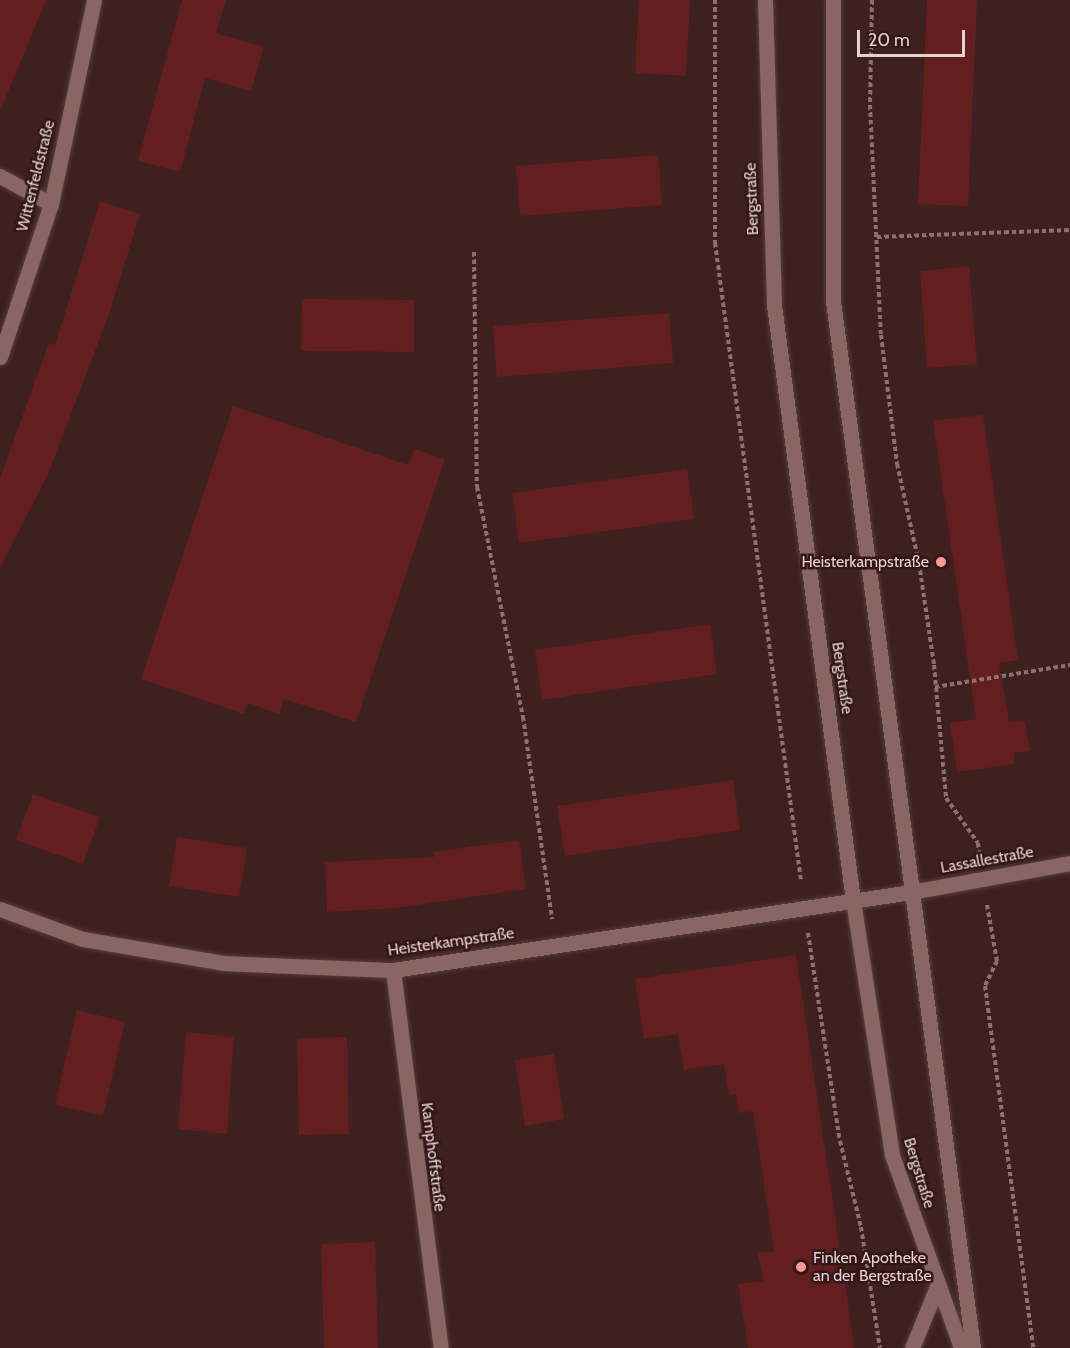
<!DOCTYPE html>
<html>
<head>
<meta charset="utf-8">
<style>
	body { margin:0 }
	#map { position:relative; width:1070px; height:1348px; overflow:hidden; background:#3e201f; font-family:Cabin,sans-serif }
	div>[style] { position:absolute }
	.building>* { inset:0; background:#631e20 }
	.path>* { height:4px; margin-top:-2px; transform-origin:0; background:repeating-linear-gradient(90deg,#8b7170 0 4.5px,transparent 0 7.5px) }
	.roads { filter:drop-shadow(0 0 2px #553d3c) drop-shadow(0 0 2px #553d3c) }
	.lane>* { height:15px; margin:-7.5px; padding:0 7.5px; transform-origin:7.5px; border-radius:7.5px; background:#896563 }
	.street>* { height:15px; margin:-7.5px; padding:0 7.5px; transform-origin:7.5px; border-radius:7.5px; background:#896563 }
	.secondary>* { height:15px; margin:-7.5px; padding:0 7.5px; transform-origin:7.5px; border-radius:7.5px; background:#896563 }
	.dots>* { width:16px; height:16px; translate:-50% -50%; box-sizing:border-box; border:3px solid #331716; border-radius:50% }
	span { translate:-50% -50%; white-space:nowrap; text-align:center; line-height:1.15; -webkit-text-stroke:5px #331716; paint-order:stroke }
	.street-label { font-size:16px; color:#e5d1cf }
	.poi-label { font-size:16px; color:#e5d1cf }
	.right { translate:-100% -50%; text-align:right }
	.left { translate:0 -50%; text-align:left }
	.scale { position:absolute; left:857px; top:30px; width:108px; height:27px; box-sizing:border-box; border:3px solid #e5d1cf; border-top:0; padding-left:8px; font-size:18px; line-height:21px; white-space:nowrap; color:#e5d1cf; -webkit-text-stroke:4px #331716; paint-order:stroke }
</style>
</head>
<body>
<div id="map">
	<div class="building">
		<div style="clip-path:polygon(0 0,46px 0,1px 109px,0 109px)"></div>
		<div style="clip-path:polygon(182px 0,226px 0,216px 33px,264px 47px,251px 91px,205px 78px,180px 172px,138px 161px)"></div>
		<div style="clip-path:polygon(639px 0,690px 0,686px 76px,635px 73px)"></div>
		<div style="clip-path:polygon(927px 0,977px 0,968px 206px,918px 204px)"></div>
		<div style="clip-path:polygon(658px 155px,662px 205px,520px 216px,516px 166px)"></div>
		<div style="clip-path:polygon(100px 201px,140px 214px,108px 317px,48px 474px,0 568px,0 478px,49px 343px,55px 345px)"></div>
		<div style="clip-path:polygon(969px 266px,977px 364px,927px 368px,920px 271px)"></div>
		<div style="clip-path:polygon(302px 299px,414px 300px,414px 352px,301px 351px)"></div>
		<div style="clip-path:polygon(669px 313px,673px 363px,497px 377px,493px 326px)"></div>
		<div style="clip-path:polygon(233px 406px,408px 465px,414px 449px,445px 459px,356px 722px,284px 699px,279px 714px,248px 703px,244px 714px,141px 679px)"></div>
		<div style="clip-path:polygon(983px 415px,1018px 660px,999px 663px,1009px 722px,1024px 720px,1030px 751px,1014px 753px,1015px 764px,957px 772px,950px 723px,976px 719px,933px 421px)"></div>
		<div style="clip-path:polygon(687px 469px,694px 519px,519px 543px,512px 493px)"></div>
		<div style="clip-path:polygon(710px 624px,717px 674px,542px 700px,535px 650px)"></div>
		<div style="clip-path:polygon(733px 780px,740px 830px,565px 856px,557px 806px)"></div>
		<div style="clip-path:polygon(33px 794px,100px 817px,83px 864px,16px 840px)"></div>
		<div style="clip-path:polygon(177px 837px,247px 848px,239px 897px,169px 886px)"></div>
		<div style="clip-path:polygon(519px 840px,526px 889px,397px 908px,327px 912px,325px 862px,434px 857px,433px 852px)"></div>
		<div style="clip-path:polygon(796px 955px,847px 1297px,854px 1348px,748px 1348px,738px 1284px,763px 1281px,758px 1253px,774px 1251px,753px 1111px,739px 1113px,736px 1094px,729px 1095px,724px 1064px,684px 1070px,678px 1034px,644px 1039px,635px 979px)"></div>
		<div style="clip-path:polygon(77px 1010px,125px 1022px,103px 1116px,55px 1105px)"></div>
		<div style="clip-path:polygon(186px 1032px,234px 1037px,227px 1134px,178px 1129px)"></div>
		<div style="clip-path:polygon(347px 1037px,349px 1134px,299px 1135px,297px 1038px)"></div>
		<div style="clip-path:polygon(554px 1054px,564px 1119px,525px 1126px,515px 1060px)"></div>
		<div style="clip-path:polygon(375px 1242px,378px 1348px,324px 1348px,321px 1244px)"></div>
	</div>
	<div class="path">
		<div style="left:715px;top:0;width:243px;rotate:90deg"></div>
		<div style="left:715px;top:243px;width:644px;rotate:82.32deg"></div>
		<div style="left:872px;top:0;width:105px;rotate:91.1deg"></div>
		<div style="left:870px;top:105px;width:230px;rotate:87.3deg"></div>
		<div style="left:881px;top:335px;width:130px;rotate:82.9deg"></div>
		<div style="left:897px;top:464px;width:101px;rotate:77.5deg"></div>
		<div style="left:919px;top:563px;width:103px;rotate:81.6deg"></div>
		<div style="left:934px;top:665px;width:134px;rotate:84.8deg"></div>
		<div style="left:946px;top:798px;width:55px;rotate:54.6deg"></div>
		<div style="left:978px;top:843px;width:10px;rotate:84deg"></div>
		<div style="left:877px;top:237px;width:193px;rotate:-2.1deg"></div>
		<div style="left:474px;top:252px;width:235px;rotate:89.3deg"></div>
		<div style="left:477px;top:487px;width:235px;rotate:78.7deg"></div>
		<div style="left:523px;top:717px;width:204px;rotate:81.8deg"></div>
		<div style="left:935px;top:687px;width:137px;rotate:-9.3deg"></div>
		<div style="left:987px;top:905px;width:57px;rotate:79.9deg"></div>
		<div style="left:997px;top:961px;width:28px;rotate:116deg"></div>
		<div style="left:985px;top:986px;width:365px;rotate:82.4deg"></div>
		<div style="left:808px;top:933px;width:210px;rotate:81.3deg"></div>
		<div style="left:840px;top:1141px;width:89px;rotate:76.3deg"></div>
		<div style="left:861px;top:1227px;width:122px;rotate:81.1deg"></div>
	</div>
	<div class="roads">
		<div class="lane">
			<div style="left:912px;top:1348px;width:69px;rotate:-67.9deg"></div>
		</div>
		<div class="street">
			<div style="left:0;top:176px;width:58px;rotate:28.8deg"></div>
			<div style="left:0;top:357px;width:161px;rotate:-71.6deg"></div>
			<div style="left:51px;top:204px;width:208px;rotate:-78.1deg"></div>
			<div style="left:393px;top:970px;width:381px;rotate:82.8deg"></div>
		</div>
		<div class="secondary">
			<div style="left:765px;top:0;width:305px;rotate:88.3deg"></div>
			<div style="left:774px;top:305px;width:600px;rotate:82.44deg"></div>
			<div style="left:853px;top:900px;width:258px;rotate:81.3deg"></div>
			<div style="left:892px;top:1155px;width:205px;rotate:70.3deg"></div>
			<div style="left:833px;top:0;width:301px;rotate:90deg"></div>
			<div style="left:833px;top:301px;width:1056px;rotate:82.38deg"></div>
			<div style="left:0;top:909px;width:88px;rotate:19.9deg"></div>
			<div style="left:83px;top:939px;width:142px;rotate:9.7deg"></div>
			<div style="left:223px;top:963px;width:170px;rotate:2.4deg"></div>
			<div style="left:393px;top:970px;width:524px;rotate:-8.56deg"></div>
			<div style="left:911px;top:892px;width:162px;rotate:-10.3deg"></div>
		</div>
	</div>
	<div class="dots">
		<div style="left:941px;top:562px;background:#f59b97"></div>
		<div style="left:801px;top:1267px;background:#f59b97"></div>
	</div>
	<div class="street-label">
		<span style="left:36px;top:176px;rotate:-76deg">Wittenfeldstraße</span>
		<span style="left:752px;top:199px;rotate:-92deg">Bergstraße</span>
		<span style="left:842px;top:678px;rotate:82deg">Bergstraße</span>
		<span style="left:987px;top:860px;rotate:-10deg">Lassallestraße</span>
		<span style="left:451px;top:942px;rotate:-8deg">Heisterkampstraße</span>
		<span style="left:433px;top:1157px;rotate:83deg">Kamphoffstraße</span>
		<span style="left:919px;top:1173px;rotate:73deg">Bergstraße</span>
	</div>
	<div class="poi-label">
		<span class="right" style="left:929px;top:562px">Heisterkampstraße</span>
		<span class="left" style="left:813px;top:1267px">Finken Apotheke<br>an der Bergstraße</span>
	</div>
	<div class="scale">20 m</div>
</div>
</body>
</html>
